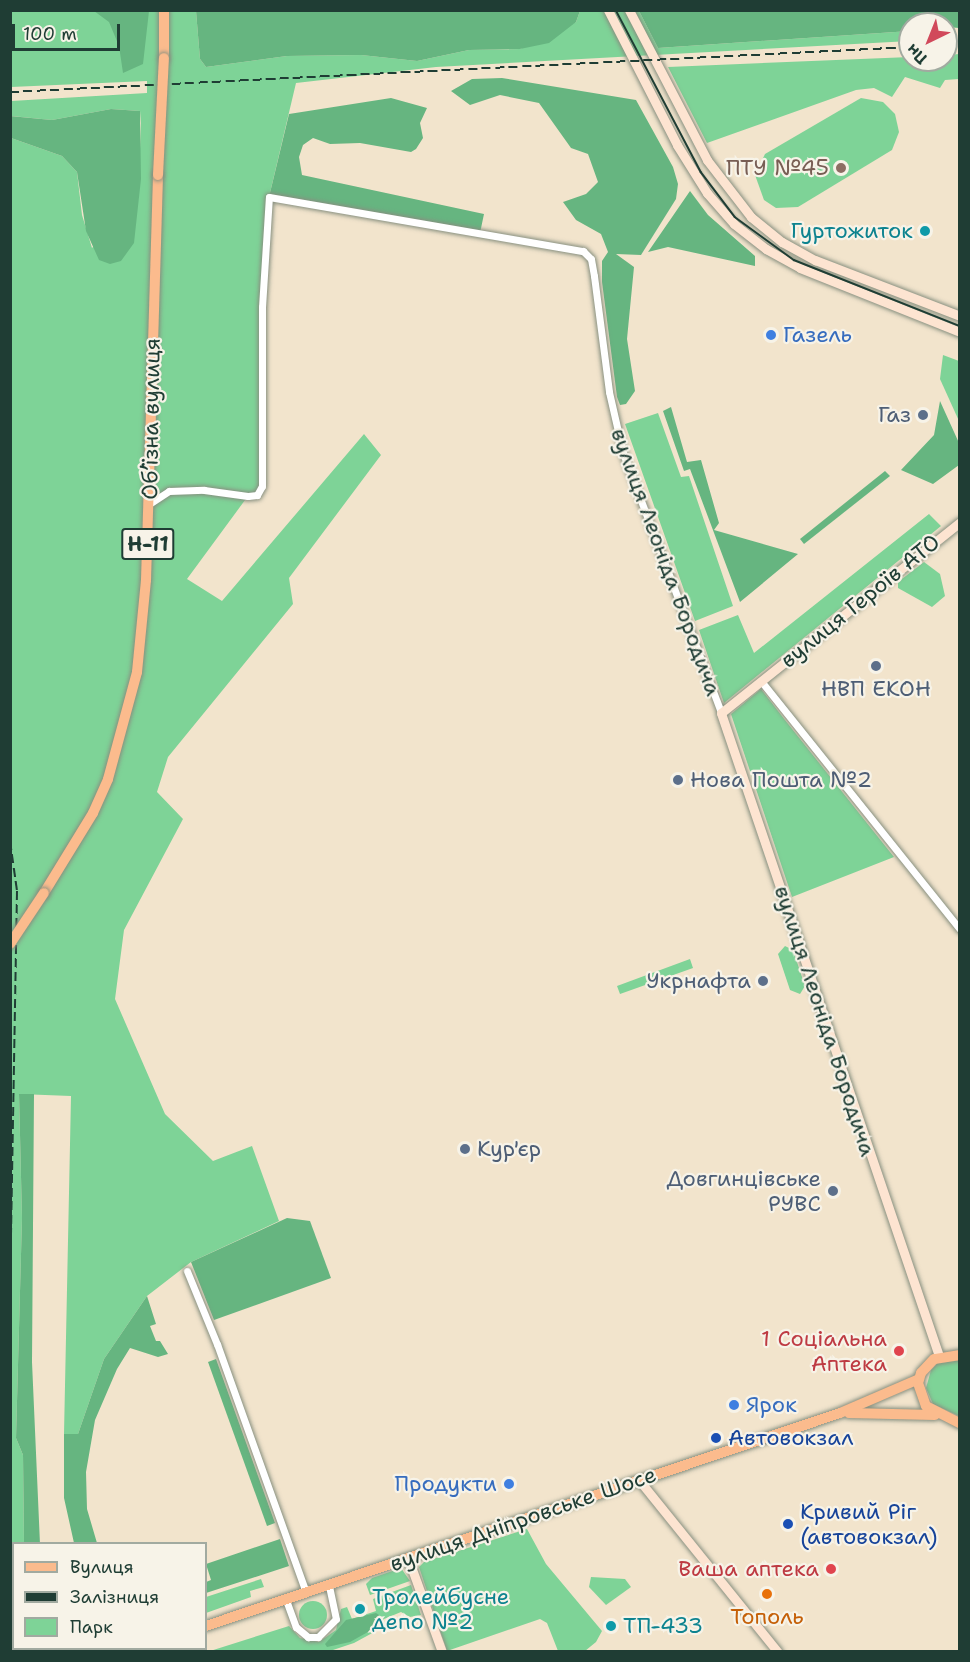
<!DOCTYPE html>
<html>
<head>
<meta charset="utf-8">
<style>
	body { margin:0 }
	#map { position:relative; width:970px; height:1662px; overflow:hidden; background:#f2e4cc; font-family:"Shantell Sans",sans-serif }
	div>[style] { position:absolute }
	.green>* { inset:0; background:#7ed397 }
	.round { border-radius:50% }
	.forest>* { inset:0; background:#66b580 }
	.roads { filter:drop-shadow(0 0 2px #889080) drop-shadow(0 0 2px #889080) }
	.street>* { height:7px; margin:-3.5px; padding:0 3.5px; transform-origin:3.5px; border-radius:3.5px; background:#fff }
	.secondary>* { height:9px; margin:-4.5px; padding:0 4.5px; transform-origin:4.5px; border-radius:4.5px; background:#fde4d1 }
	.primary>* { height:10px; margin:-5px; padding:0 5px; transform-origin:5px; border-radius:5px; background:#fbbb8d }
	.tram>* { height:1.5px; margin:-0.75px; padding:0 0.75px; transform-origin:0.75px; border-radius:0.75px; background:#1f3d34 }
	.rail>* { height:2px; margin-top:-1px; transform-origin:0; background:repeating-linear-gradient(90deg,#1f3d34 0 9px,transparent 0 13.5px) }
	.bridges { filter:drop-shadow(0 0 2px #889080) drop-shadow(0 0 2px #889080) }
	.primary-bridge>* { height:10px; margin:-5px; padding:0 5px; transform-origin:5px; border-radius:5px; background:#fbbb8d }
	.dots>* { width:16px; height:16px; translate:-50% -50%; box-sizing:border-box; border:3px solid #f7f3e8; border-radius:50% }
	span { translate:-50% -50%; white-space:nowrap; text-align:center; line-height:1.15; -webkit-text-stroke:4.5px #f7f3e8; paint-order:stroke }
	.shield-label span { padding:2px 4px; background:#f7f3e8; border:2px solid; border-radius:4px; -webkit-text-stroke-width:0 }
	.shield-label { font-size:21px; color:#1f3d34; font-weight:700 }
	.education-label { font-size:22px; color:#785e54 }
	.right { translate:-100% -50%; text-align:right }
	.culture-label { font-size:22px; color:#0d838f }
	.left { translate:0 -50%; text-align:left }
	.shop-label { font-size:22px; color:#366cbe }
	.service-label { font-size:22px; color:#4e5e75 }
	.street-label { font-size:22px; color:#1f3d34 }
	.health-label { font-size:22px; color:#be3a42 }
	.transit-label { font-size:22px; color:#164399 }
	.food-label { font-size:22px; color:#c56008 }
	.frame { position:absolute; inset:0; border:12px solid #1f3d34; pointer-events:none }
	.legend { position:absolute; left:12px; top:1542px; width:195px; height:108px; box-sizing:border-box; background:#f7f3e8; border:2px solid #a1aaa0; margin:0; padding:8px 10px; list-style:none; font-size:18px; color:#1f3d34 }
	.legend li { display:flex; align-items:center; gap:12px; height:30px }
	.legend b { width:30px; border:2px solid #a1aaa0 }
	.north { position:absolute; left:898px; top:12px; width:60px; height:60px; box-sizing:border-box; background:#f7f3e8; border:2px solid #a1aaa0; border-radius:50%; rotate:223deg; font-size:16px; font-weight:700; line-height:24px; text-align:center; color:#1f3d34 }
	.north::after { content:''; display:block; margin:auto; width:21px; height:27px; background:#d1495b; clip-path:polygon(50% 0,100% 100%,50% 72%,0 100%) }
	.scale { position:absolute; left:12px; top:24px; width:108px; height:27px; box-sizing:border-box; border:3px solid #1f3d34; border-top:0; padding-left:8px; font-size:18px; line-height:21px; white-space:nowrap; color:#1f3d34; -webkit-text-stroke:4px #f7f3e8; paint-order:stroke }
</style>
</head>
<body>
<div id="map">
	<div class="green">
		<div style="clip-path:polygon(10px 11px,196px 11px,200px 59px,206px 67px,287px 56px,361px 55px,417px 61px,469px 50px,520px 49px,576px 22px,580px 11px,639px 11px,658px 48px,910px 31px,910px 41px,436px 67px,296px 83px,269px 197px,262px 307px,262px 486px,257px 495px,248px 496px,187px 579px,222px 601px,364px 434px,381px 455px,289px 578px,293px 604px,168px 757px,157px 792px,183px 819px,124px 930px,115px 999px,165px 1114px,213px 1161px,252px 1146px,279px 1221px,191px 1262px,147px 1296px,104px 1359px,78px 1434px,64px 1434px,71px 1096px,19px 1094px,22px 1218px,16px 1438px,23px 1455px,24px 1543px,14px 1544px,14px 1648px,24px 1652px,10px 1651px,11px 138px,62px 156px,77px 172px,82px 215px,92px 248px,138px 201px,141px 123px,140px 111px,111px 109px,52px 120px,11px 116px,11px 101px,147px 93px,147px 81px,11px 87px)"></div>
		<div style="clip-path:polygon(960px 54px,959px 79px,945px 80px,940px 88px,905px 77px,892px 97px,874px 88px,856px 90px,707px 143px,668px 67px,910px 57px,910px 60px,946px 60px,946px 55px)"></div>
		<div style="clip-path:polygon(861px 98px,883px 102px,895px 114px,899px 132px,892px 150px,798px 207px,776px 208px,764px 200px,755px 175px,765px 154px)"></div>
		<div style="clip-path:polygon(943px 355px,959px 361px,959px 421px,940px 379px)"></div>
		<div style="clip-path:polygon(658px 413px,681px 477px,689px 476px,733px 606px,695px 621px,625px 424px)"></div>
		<div style="clip-path:polygon(929px 514px,941px 526px,724px 703px,699px 630px,738px 615px,754px 653px)"></div>
		<div style="clip-path:polygon(924px 562px,940px 574px,945px 596px,932px 607px,898px 588px,898px 582px)"></div>
		<div style="clip-path:polygon(761px 689px,785px 720px,894px 857px,792px 897px,731px 714px)"></div>
		<div style="clip-path:polygon(785px 946px,793px 950px,805px 986px,800px 994px,790px 990px,778px 954px)"></div>
		<div style="clip-path:polygon(690px 959px,693px 968px,620px 994px,617px 986px)"></div>
		<div style="clip-path:polygon(959px 1359px,959px 1416px,933px 1404px,926px 1388px,931px 1370px,938px 1363px)"></div>
		<div style="clip-path:polygon(527px 1529px,546px 1564px,602px 1631px,596px 1642px,585px 1651px,558px 1651px,547px 1623px,540px 1619px,447px 1651px,419px 1567px,424px 1562px)"></div>
		<div style="clip-path:polygon(401px 1568px,410px 1581px,370px 1595px,366px 1584px,372px 1578px)"></div>
		<div style="clip-path:polygon(591px 1577px,625px 1579px,631px 1587px,606px 1605px,589px 1587px)"></div>
		<div style="clip-path:polygon(261px 1579px,264px 1587px,250px 1591px,251px 1597px,206px 1613px,206px 1597px)"></div>
		<div style="clip-path:polygon(411px 1585px,421px 1615px,410px 1617px,401px 1612px,384px 1619px,376px 1631px,354px 1643px,330px 1651px,207px 1652px,289px 1626px,300px 1638px,319px 1642px,336px 1630px,341px 1609px,347px 1607px,352px 1619px,376px 1611px,373px 1599px)"></div>
		<div class="round" style="left:299px;top:1601px;width:28px;height:28px"></div>
	</div>
	<div class="forest">
		<div style="clip-path:polygon(94px 11px,149px 11px,143px 64px,123px 73px,119px 46px,109px 22px)"></div>
		<div style="clip-path:polygon(196px 11px,196px 10px,580px 11px,576px 22px,549px 43px,520px 49px,469px 50px,417px 61px,361px 55px,287px 56px,206px 67px,200px 59px)"></div>
		<div style="clip-path:polygon(639px 11px,959px 11px,959px 28px,910px 24px,910px 31px,658px 48px)"></div>
		<div style="clip-path:polygon(502px 78px,636px 100px,673px 167px,678px 184px,676px 199px,641px 255px,616px 254px,634px 267px,627px 339px,635px 391px,626px 404px,620px 405px,617px 397px,602px 282px,602px 261px,608px 252px,601px 234px,576px 220px,563px 202px,586px 194px,598px 182px,588px 154px,571px 148px,539px 103px,500px 95px,470px 105px,451px 91px,472px 79px)"></div>
		<div style="clip-path:polygon(391px 98px,427px 108px,420px 123px,423px 138px,416px 149px,411px 152px,360px 143px,330px 144px,313px 138px,303px 145px,299px 157px,302px 175px,484px 214px,480px 233px,269px 197px,289px 114px)"></div>
		<div style="clip-path:polygon(111px 109px,140px 111px,141px 179px,134px 243px,121px 261px,110px 264px,99px 260px,86px 231px,77px 172px,62px 156px,11px 138px,10px 116px,52px 120px)"></div>
		<div style="clip-path:polygon(690px 191px,708px 215px,755px 256px,755px 266px,668px 247px,648px 252px)"></div>
		<div style="clip-path:polygon(940px 401px,959px 443px,959px 465px,933px 484px,901px 470px,934px 435px)"></div>
		<div style="clip-path:polygon(671px 407px,687px 462px,701px 460px,719px 523px,714px 530px,798px 554px,740px 602px,690px 469px,684px 471px,663px 411px)"></div>
		<div style="clip-path:polygon(885px 471px,890px 476px,804px 544px,800px 539px)"></div>
		<div style="clip-path:polygon(19px 1094px,34px 1094px,32px 1362px,40px 1544px,24px 1543px,23px 1455px,16px 1438px,22px 1218px)"></div>
		<div style="clip-path:polygon(287px 1218px,310px 1221px,331px 1278px,214px 1320px,191px 1262px)"></div>
		<div style="clip-path:polygon(147px 1296px,156px 1324px,150px 1326px,156px 1341px,160px 1341px,168px 1354px,158px 1357px,130px 1348px,117px 1369px,95px 1420px,86px 1472px,87px 1509px,97px 1543px,74px 1543px,64px 1498px,64px 1434px,78px 1434px,104px 1359px)"></div>
		<div style="clip-path:polygon(216px 1359px,275px 1523px,267px 1526px,208px 1362px)"></div>
		<div style="clip-path:polygon(280px 1539px,289px 1566px,206px 1593px,206px 1582px,211px 1580px,206px 1564px)"></div>
		<div style="clip-path:polygon(376px 1613px,379px 1615px,375px 1628px,350px 1642px,327px 1647px,325px 1644px,346px 1620px)"></div>
	</div>
	<div class="roads">
		<div class="street">
			<div style="left:149px;top:504px;width:24px;rotate:-33deg"></div>
			<div style="left:169px;top:491px;width:35px;rotate:-2deg"></div>
			<div style="left:204px;top:490px;width:44px;rotate:7.8deg"></div>
			<div style="left:248px;top:496px;width:9px;rotate:-6deg"></div>
			<div style="left:257px;top:495px;width:10px;rotate:-61deg"></div>
			<div style="left:262px;top:486px;width:179px;rotate:-90deg"></div>
			<div style="left:262px;top:307px;width:110px;rotate:-86.4deg"></div>
			<div style="left:269px;top:197px;width:319px;rotate:9.8deg"></div>
			<div style="left:583px;top:251px;width:11px;rotate:45deg"></div>
			<div style="left:591px;top:259px;width:17px;rotate:80deg"></div>
			<div style="left:594px;top:276px;width:117px;rotate:82.6deg"></div>
			<div style="left:609px;top:392px;width:63px;rotate:77.1deg"></div>
			<div style="left:623px;top:453px;width:278px;rotate:69.3deg"></div>
			<div style="left:761px;top:681px;width:318px;rotate:51.3deg"></div>
			<div style="left:187px;top:1271px;width:79px;rotate:67.7deg"></div>
			<div style="left:217px;top:1344px;width:264px;rotate:70.3deg"></div>
			<div style="left:286px;top:1600px;width:29px;rotate:70deg"></div>
			<div style="left:296px;top:1627px;width:16px;rotate:40deg"></div>
			<div style="left:308px;top:1637px;width:10px"></div>
			<div style="left:318px;top:1637px;width:25px;rotate:-45deg"></div>
			<div style="left:336px;top:1619px;width:35px;rotate:-102deg"></div>
		</div>
		<div class="secondary">
			<div style="left:608px;top:10px;width:152px;rotate:62.9deg"></div>
			<div style="left:677px;top:145px;width:57px;rotate:58deg"></div>
			<div style="left:707px;top:193px;width:41px;rotate:48.9deg"></div>
			<div style="left:734px;top:224px;width:41px;rotate:38deg"></div>
			<div style="left:766px;top:249px;width:39px;rotate:29deg"></div>
			<div style="left:800px;top:268px;width:172px;rotate:21.8deg"></div>
			<div style="left:629px;top:10px;width:169px;rotate:62.5deg"></div>
			<div style="left:707px;top:160px;width:72px;rotate:52.3deg"></div>
			<div style="left:751px;top:217px;width:40px;rotate:39deg"></div>
			<div style="left:782px;top:242px;width:38px;rotate:29deg"></div>
			<div style="left:815px;top:260px;width:155px;rotate:21.1deg"></div>
			<div style="left:939px;top:1356px;width:679px;rotate:-108.73deg"></div>
			<div style="left:721px;top:713px;width:306px;rotate:-38.6deg"></div>
			<div style="left:639px;top:1480px;width:221px;rotate:51.1deg"></div>
			<div style="left:408px;top:1558px;width:100px;rotate:70.1deg"></div>
		</div>
		<div class="primary">
			<div style="left:164px;top:58px;width:48px;rotate:-90deg"></div>
			<div style="left:44px;top:893px;width:94px;rotate:-58.5deg"></div>
			<div style="left:93px;top:813px;width:37px;rotate:-66deg"></div>
			<div style="left:108px;top:779px;width:111px;rotate:-74.8deg"></div>
			<div style="left:137px;top:672px;width:92px;rotate:-84.4deg"></div>
			<div style="left:146px;top:580px;width:405px;rotate:-88.3deg"></div>
			<div style="left:960px;top:1355px;width:26px;rotate:171deg"></div>
			<div style="left:934px;top:1359px;width:19px;rotate:133deg"></div>
			<div style="left:921px;top:1373px;width:10px;rotate:107deg"></div>
			<div style="left:918px;top:1383px;width:24px;rotate:71deg"></div>
			<div style="left:926px;top:1406px;width:38px;rotate:27deg"></div>
			<div style="left:849px;top:1413px;width:86px;rotate:1.3deg"></div>
			<div style="left:206px;top:1626px;width:669px;rotate:-18.57deg"></div>
			<div style="left:840px;top:1413px;width:86px;rotate:-23.3deg"></div>
			<div style="left:130px;top:1652px;width:10px;rotate:-24deg"></div>
		</div>
	</div>
	<div class="tram">
		<div style="left:616px;top:10px;width:183px;rotate:62.3deg"></div>
		<div style="left:701px;top:172px;width:56px;rotate:52.9deg"></div>
		<div style="left:735px;top:217px;width:73px;rotate:36.1deg"></div>
		<div style="left:794px;top:260px;width:179px;rotate:21.7deg"></div>
	</div>
	<div class="rail">
		<div style="left:946px;top:45px;width:14px;rotate:-4deg"></div>
		<div style="left:10px;top:92px;width:901px;rotate:-2.86deg"></div>
		<div style="left:10px;top:841px;width:50px;rotate:82deg"></div>
		<div style="left:17px;top:891px;width:399px;rotate:91deg"></div>
		<div style="left:10px;top:1620px;width:22px;rotate:80deg"></div>
	</div>
	<div class="bridges">
		<div class="primary-bridge">
			<div style="left:158px;top:175px;width:117px;rotate:-87.1deg"></div>
			<div style="left:10px;top:944px;width:61px;rotate:-56.3deg"></div>
		</div>
	</div>
	<div class="dots">
		<div style="left:841px;top:168px;background:#8d6e63"></div>
		<div style="left:925px;top:231px;background:#0f9aa8"></div>
		<div style="left:771px;top:335px;background:#3f7fe0"></div>
		<div style="left:923px;top:415px;background:#5c6f8a"></div>
		<div style="left:876px;top:666px;background:#5c6f8a"></div>
		<div style="left:678px;top:780px;background:#5c6f8a"></div>
		<div style="left:763px;top:981px;background:#5c6f8a"></div>
		<div style="left:465px;top:1149px;background:#5c6f8a"></div>
		<div style="left:833px;top:1191px;background:#5c6f8a"></div>
		<div style="left:899px;top:1351px;background:#e0444e"></div>
		<div style="left:734px;top:1405px;background:#3f7fe0"></div>
		<div style="left:716px;top:1438px;background:#1a4fb4"></div>
		<div style="left:509px;top:1484px;background:#3f7fe0"></div>
		<div style="left:788px;top:1524px;background:#1a4fb4"></div>
		<div style="left:831px;top:1569px;background:#e0444e"></div>
		<div style="left:767px;top:1594px;background:#e8710a"></div>
		<div style="left:360px;top:1609px;background:#0f9aa8"></div>
		<div style="left:611px;top:1626px;background:#0f9aa8"></div>
	</div>
	<div class="shield-label">
		<span style="left:148px;top:544px">Н-11</span>
	</div>
	<div class="education-label">
		<span class="right" style="left:829px;top:168px">ПТУ №45</span>
	</div>
	<div class="culture-label">
		<span class="right" style="left:913px;top:231px">Гуртожиток</span>
		<span class="left" style="left:372px;top:1609px">Тролейбусне<br>депо №2</span>
		<span class="left" style="left:623px;top:1626px">ТП-433</span>
	</div>
	<div class="shop-label">
		<span class="left" style="left:783px;top:335px">Газель</span>
		<span class="left" style="left:746px;top:1405px">Ярок</span>
		<span class="right" style="left:497px;top:1484px">Продукти</span>
	</div>
	<div class="service-label">
		<span class="right" style="left:911px;top:415px">Газ</span>
		<span style="left:876px;top:689px">НВП ЕКОН</span>
		<span class="left" style="left:690px;top:780px">Нова Пошта №2</span>
		<span class="right" style="left:751px;top:981px">Укрнафта</span>
		<span class="left" style="left:477px;top:1149px">Кур'єр</span>
		<span class="right" style="left:821px;top:1191px">Довгинцівське<br>РУВС</span>
	</div>
	<div class="street-label">
		<span style="left:151px;top:419px;rotate:-89deg">Обʼїзна вулиця</span>
		<span style="left:666px;top:562px;rotate:70deg">вулиця Леоніда Бородича</span>
		<span style="left:860px;top:601px;rotate:-39deg">вулиця Героїв АТО</span>
		<span style="left:825px;top:1021px;rotate:72deg">вулиця Леоніда Бородича</span>
		<span style="left:523px;top:1519px;rotate:-19deg">вулиця Дніпровське Шосе</span>
	</div>
	<div class="health-label">
		<span class="right" style="left:887px;top:1351px">1 Соціальна<br>Аптека</span>
		<span class="right" style="left:819px;top:1569px">Ваша аптека</span>
	</div>
	<div class="transit-label">
		<span class="left" style="left:728px;top:1438px">Автовокзал</span>
		<span class="left" style="left:800px;top:1524px">Кривий Ріг<br>(автовокзал)</span>
	</div>
	<div class="food-label">
		<span style="left:767px;top:1617px">Тополь</span>
	</div>
	<div class="frame"></div>
	<ul class="legend">
	<li><b style="height:8px;background:#fbbb8d"></b>Вулиця</li>
	<li><b style="height:8px;background:#1f3d34"></b>Залізниця</li>
	<li><b style="height:16px;background:#7ed397"></b>Парк</li>
	</ul>
	<div class="north">Пн</div>
	<div class="scale">100 m</div>
</div>
</body>
</html>
